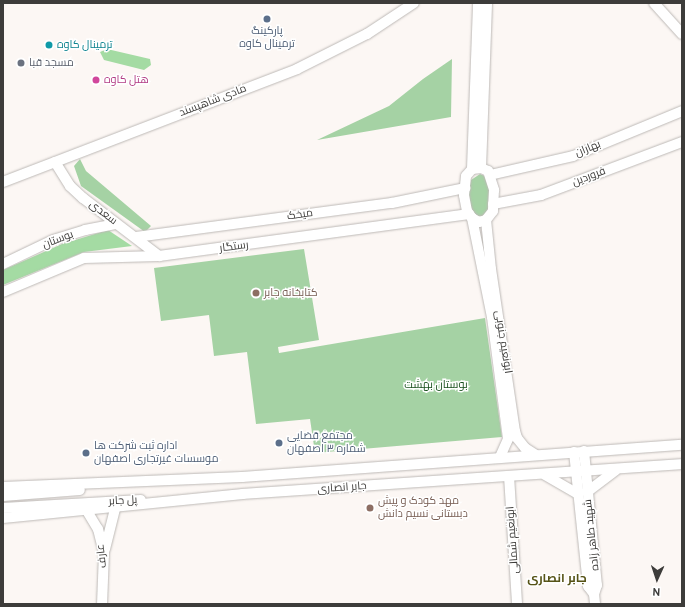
<!DOCTYPE html>
<html>
<head>
<meta charset="utf-8">
<style>
	body { margin:0 }
	#map { position:relative; width:685px; height:607px; overflow:hidden; background:#fcf7f4; font-family:Overpass,Cairo,sans-serif }
	div>[style] { position:absolute }
	.green>* { inset:0; background:#a5d2a4 }
	.forest>* { inset:0; background:#a4dba3 }
	.roads { filter:drop-shadow(0 0 1px #bdb9b6) drop-shadow(0 0 1px #bdb9b6) }
	.secondary>* { height:10px; margin:-5px; padding:0 5px; transform-origin:5px; border-radius:5px; background:#fff }
	.dots>* { width:11px; height:11px; translate:-50% -50%; box-sizing:border-box; border:2px solid #fff; border-radius:50% }
	span { translate:-50% -50%; white-space:nowrap; text-align:center; line-height:1.15; -webkit-text-stroke:3px #fff; paint-order:stroke }
	.service-label { font-size:11px; color:#4e5e75 }
	.left { translate:0 -50%; text-align:left }
	.culture-label { font-size:11px; color:#0d838f }
	.worship-label { font-size:11px; color:#5b616d }
	.hotel-label { font-size:11px; color:#b23c85 }
	.street-label { font-size:11px; color:#3d3c3a }
	.education-label { font-size:11px; color:#785e54 }
	.park-label { font-size:11px; color:#184f1c }
	.neighbourhood-label { font-size:12px; color:#565316; font-weight:700 }
	.frame { position:absolute; inset:0; border:4px solid #3d3c3a; pointer-events:none }
	.north { position:absolute; left:637px; top:559px; width:40px; height:40px; -webkit-text-stroke:3px #fff; paint-order:stroke; rotate:183deg; font-size:11px; font-weight:700; line-height:16px; text-align:center; color:#3d3c3a }
	.north::after { content:''; display:block; margin:auto; width:14px; height:18px; background:#3d3c3a; clip-path:polygon(50% 0,100% 100%,50% 72%,0 100%) }
</style>
</head>
<body>
<div id="map">
	<div class="green">
		<div style="clip-path:polygon(452px 59px,451px 117px,317px 140px,389px 106px,423px 79px)"></div>
		<div style="clip-path:polygon(80px 159px,86px 171px,151px 226px,145px 232px,81px 186px,74px 166px)"></div>
		<div style="clip-path:polygon(480px 174px,489px 178px,490px 208px,484px 216px,478px 216px,473px 214px,470px 206px,469px 191px,471px 180px)"></div>
		<div style="clip-path:polygon(304px 249px,319px 340px,278px 347px,279px 353px,485px 318px,502px 437px,315px 453px,310px 419px,256px 424px,247px 352px,214px 356px,209px 315px,161px 321px,154px 268px)"></div>
	</div>
	<div class="forest">
		<div style="clip-path:polygon(107px 49px,150px 59px,151px 65px,144px 70px,104px 60px,100px 52px)"></div>
		<div style="clip-path:polygon(108px 230px,132px 246px,84px 252px,3px 285px,3px 270px,62px 244px)"></div>
	</div>
	<div class="roads">
		<div class="secondary">
			<div style="left:654px;top:3px;width:42px;rotate:47.9deg"></div>
			<div style="left:55px;top:162px;width:28px;rotate:58deg"></div>
			<div style="left:70px;top:186px;width:18px;rotate:43deg"></div>
			<div style="left:83px;top:198px;width:96px;rotate:37.3deg"></div>
			<div style="left:481px;top:168px;width:165px;rotate:-87.9deg"></div>
			<div style="left:481px;top:168px;width:8px;rotate:23deg"></div>
			<div style="left:488px;top:171px;width:20px;rotate:72deg"></div>
			<div style="left:494px;top:190px;width:21px;rotate:93deg"></div>
			<div style="left:493px;top:211px;width:11px;rotate:128deg"></div>
			<div style="left:486px;top:220px;width:7px;rotate:164deg"></div>
			<div style="left:479px;top:222px;width:8px;rotate:-150deg"></div>
			<div style="left:472px;top:218px;width:9px;rotate:-126deg"></div>
			<div style="left:467px;top:211px;width:16px;rotate:-101deg"></div>
			<div style="left:464px;top:195px;width:19px;rotate:-84deg"></div>
			<div style="left:466px;top:176px;width:9px;rotate:-49deg"></div>
			<div style="left:472px;top:169px;width:9px;rotate:-6deg"></div>
			<div style="left:472px;top:169px;width:166px;rotate:-87.9deg"></div>
			<div style="left:490px;top:175px;width:85px;rotate:-12.9deg"></div>
			<div style="left:573px;top:156px;width:118px;rotate:-22.4deg"></div>
			<div style="left:3px;top:182px;width:315px;rotate:-21deg"></div>
			<div style="left:297px;top:69px;width:78px;rotate:-26.6deg"></div>
			<div style="left:367px;top:34px;width:56px;rotate:-33.4deg"></div>
			<div style="left:493px;top:204px;width:49px;rotate:-10.6deg"></div>
			<div style="left:541px;top:195px;width:151px;rotate:-20.6deg"></div>
			<div style="left:472px;top:218px;width:101px;rotate:78.6deg"></div>
			<div style="left:492px;top:317px;width:123px;rotate:82.5deg"></div>
			<div style="left:508px;top:439px;width:20px;rotate:114deg"></div>
			<div style="left:486px;top:220px;width:49px;rotate:84.2deg"></div>
			<div style="left:491px;top:269px;width:164px;rotate:81.6deg"></div>
			<div style="left:515px;top:431px;width:7px;rotate:74deg"></div>
			<div style="left:517px;top:438px;width:13px;rotate:51deg"></div>
			<div style="left:525px;top:448px;width:13px;rotate:32deg"></div>
			<div style="left:136px;top:237px;width:258px;rotate:-7.6deg"></div>
			<div style="left:392px;top:203px;width:75px;rotate:-11.6deg"></div>
			<div style="left:3px;top:264px;width:55px;rotate:-25.6deg"></div>
			<div style="left:53px;top:240px;width:34px;rotate:-17deg"></div>
			<div style="left:85px;top:230px;width:32px;rotate:-11deg"></div>
			<div style="left:3px;top:292px;width:88px;rotate:-22.8deg"></div>
			<div style="left:84px;top:258px;width:75px;rotate:-1.5deg"></div>
			<div style="left:159px;top:256px;width:313px;rotate:-7.7deg"></div>
			<div style="left:584px;top:451px;width:135px;rotate:84.5deg"></div>
			<div style="left:597px;top:585px;width:9px;rotate:108deg"></div>
			<div style="left:574px;top:452px;width:135px;rotate:84deg"></div>
			<div style="left:588px;top:586px;width:10px;rotate:53deg"></div>
			<div style="left:594px;top:594px;width:10px;rotate:84deg"></div>
			<div style="left:545px;top:475px;width:38px;rotate:30deg"></div>
			<div style="left:509px;top:476px;width:128px;rotate:86.4deg"></div>
			<div style="left:3px;top:487px;width:239px;rotate:-2.4deg"></div>
			<div style="left:242px;top:477px;width:441px;rotate:-4.2deg"></div>
			<div style="left:587px;top:492px;width:36px;rotate:-37deg"></div>
			<div style="left:3px;top:496px;width:77px;rotate:-4.5deg"></div>
			<div style="left:3px;top:508px;width:138px;rotate:-3.3deg"></div>
			<div style="left:87px;top:511px;width:21px;rotate:59deg"></div>
			<div style="left:98px;top:529px;width:25px;rotate:76deg"></div>
			<div style="left:104px;top:553px;width:51px;rotate:92.2deg"></div>
			<div style="left:3px;top:518px;width:241px;rotate:-5.7deg"></div>
			<div style="left:243px;top:494px;width:440px;rotate:-3.9deg"></div>
			<div style="left:105px;top:549px;width:41px;rotate:-76deg"></div>
		</div>
	</div>
	<div class="dots">
		<div style="left:267px;top:19px;background:#5c6f8a"></div>
		<div style="left:49px;top:45px;background:#0f9aa8"></div>
		<div style="left:21px;top:63px;background:#6b7280"></div>
		<div style="left:96px;top:80px;background:#d1479c"></div>
		<div style="left:256px;top:293px;background:#8d6e63"></div>
		<div style="left:279px;top:443px;background:#5c6f8a"></div>
		<div style="left:86px;top:453px;background:#5c6f8a"></div>
		<div style="left:370px;top:508px;background:#8d6e63"></div>
	</div>
	<div class="service-label">
		<span style="left:267px;top:38px">پارکینگ<br>ترمینال کاوه</span>
		<span class="left" style="left:287px;top:443px">مجتمع قضایی<br>شماره ۳ اصفهان</span>
		<span class="left" style="left:94px;top:453px">اداره ثبت شرکت ها<br>موسسات غیرتجاری اصفهان</span>
	</div>
	<div class="culture-label">
		<span class="left" style="left:57px;top:45px">ترمینال کاوه</span>
	</div>
	<div class="worship-label">
		<span class="left" style="left:29px;top:63px">مسجد قبا</span>
	</div>
	<div class="hotel-label">
		<span class="left" style="left:104px;top:80px">هتل کاوه</span>
	</div>
	<div class="street-label">
		<span style="left:213px;top:101px;rotate:-21deg">مادی شاهپسند</span>
		<span style="left:588px;top:149px;rotate:-22deg">بهاران</span>
		<span style="left:589px;top:177px;rotate:-21deg">فروردین</span>
		<span style="left:103px;top:213px;rotate:38deg">سعدی</span>
		<span style="left:300px;top:215px;rotate:-8deg">میخک</span>
		<span style="left:58px;top:240px;rotate:-21deg">بوستان</span>
		<span style="left:234px;top:247px;rotate:-7deg">رستگار</span>
		<span style="left:503px;top:342px;rotate:81deg">ابونعیم جنوبی</span>
		<span style="left:342px;top:488px;rotate:-4deg">جابر انصاری</span>
		<span style="left:123px;top:501px;rotate:-3deg">پل جابر</span>
		<span style="left:592px;top:535px;rotate:-96deg">شهید طاهر زاده</span>
		<span style="left:513px;top:540px;rotate:-94deg">ابونعیم شمالی</span>
		<span style="left:102px;top:556px;rotate:-96deg">عارف</span>
	</div>
	<div class="education-label">
		<span class="left" style="left:264px;top:293px">کتابخانه جابر</span>
		<span class="left" style="left:378px;top:508px">مهد کودک و پیش<br>دبستانی نسیم دانش</span>
	</div>
	<div class="park-label">
		<span style="left:436px;top:385px">بوستان بهشت</span>
	</div>
	<div class="neighbourhood-label">
		<span style="left:557px;top:580px">جابر انصاری</span>
	</div>
	<div class="frame"></div>
	<div class="north">N</div>
</div>
</body>
</html>
